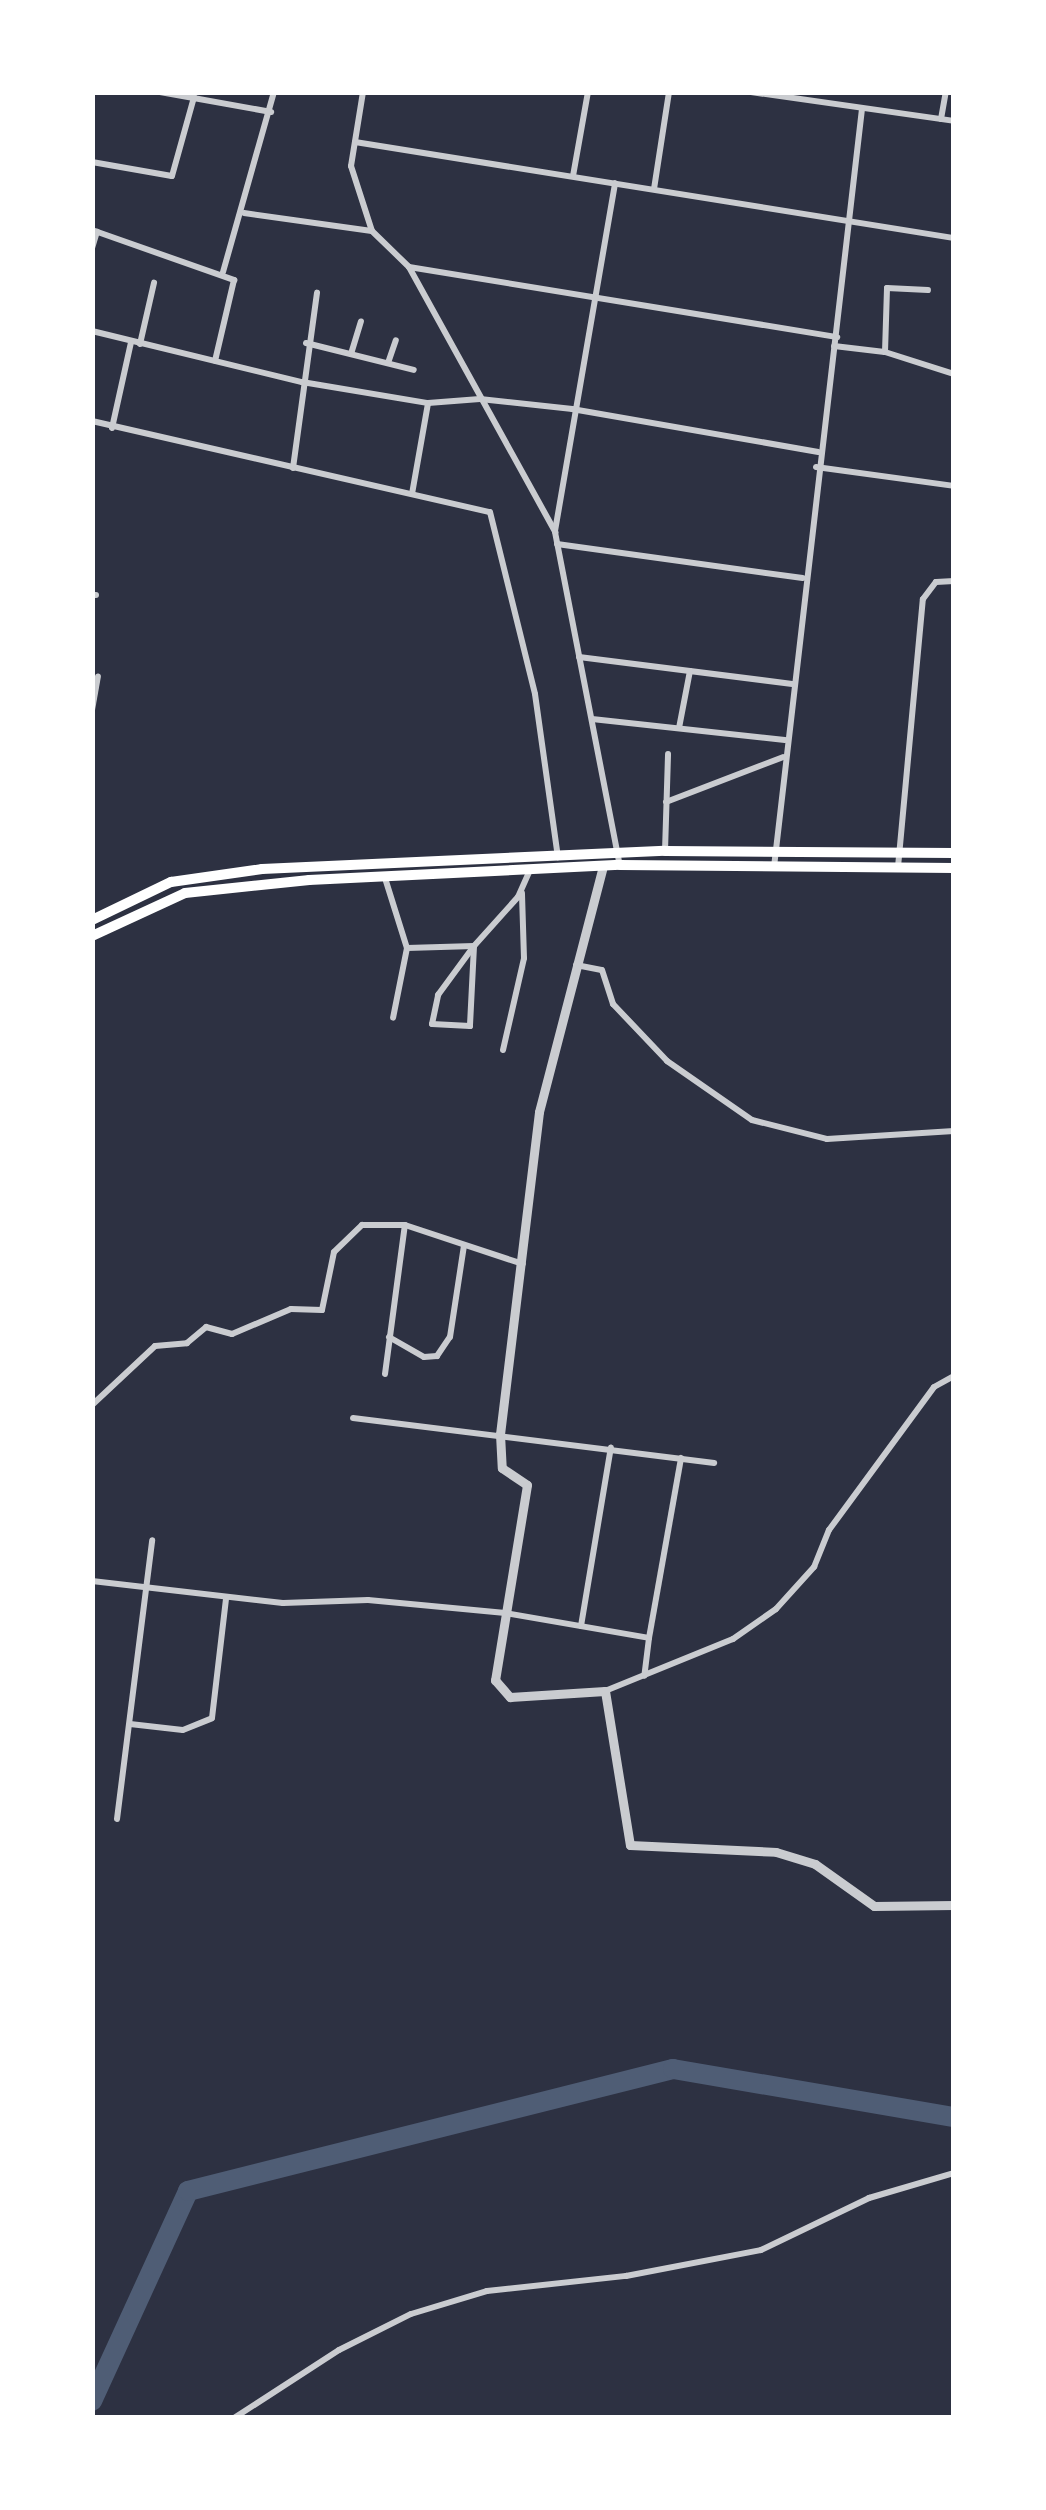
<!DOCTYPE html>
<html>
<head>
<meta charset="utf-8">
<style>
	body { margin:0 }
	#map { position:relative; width:1046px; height:2510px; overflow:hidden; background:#2d3142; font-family:Jost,sans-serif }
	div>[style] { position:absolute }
	.river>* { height:20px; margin:-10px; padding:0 10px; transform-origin:10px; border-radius:10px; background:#4f5d75 }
	.minor>* { height:6px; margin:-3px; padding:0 3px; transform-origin:3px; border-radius:3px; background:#caccd0 }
	.tertiary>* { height:9px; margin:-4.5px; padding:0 4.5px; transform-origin:4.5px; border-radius:4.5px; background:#caccd0 }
	.primary>* { height:10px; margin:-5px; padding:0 5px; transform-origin:5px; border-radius:5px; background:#fff }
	span { translate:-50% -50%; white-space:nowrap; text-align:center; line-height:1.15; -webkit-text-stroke:10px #fff; paint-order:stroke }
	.frame { position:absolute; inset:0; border:95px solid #fff; pointer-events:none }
</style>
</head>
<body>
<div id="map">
	<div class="river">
		<div style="left:92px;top:2401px;width:231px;rotate:-65.4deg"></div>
		<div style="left:188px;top:2191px;width:500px;rotate:-14.12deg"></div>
		<div style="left:673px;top:2069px;width:285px;rotate:9.7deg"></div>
	</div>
	<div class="minor">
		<div style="left:160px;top:92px;width:113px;rotate:10.2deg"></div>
		<div style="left:363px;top:92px;width:75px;rotate:99.2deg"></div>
		<div style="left:351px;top:166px;width:68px;rotate:72.1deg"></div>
		<div style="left:372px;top:231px;width:52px;rotate:44.2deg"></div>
		<div style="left:409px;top:267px;width:303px;rotate:61.1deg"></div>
		<div style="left:555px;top:532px;width:339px;rotate:79deg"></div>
		<div style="left:751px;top:92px;width:205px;rotate:8.1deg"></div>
		<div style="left:941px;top:119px;width:27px;rotate:-80deg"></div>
		<div style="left:355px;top:142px;width:607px;rotate:9.11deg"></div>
		<div style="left:92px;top:162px;width:81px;rotate:9.9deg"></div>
		<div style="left:172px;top:176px;width:82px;rotate:-74.4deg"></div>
		<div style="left:573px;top:176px;width:85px;rotate:-79.9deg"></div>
		<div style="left:654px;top:189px;width:98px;rotate:-81.2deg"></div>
		<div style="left:244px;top:213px;width:129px;rotate:8deg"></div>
		<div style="left:92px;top:230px;width:151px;rotate:19.4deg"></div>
		<div style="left:234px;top:280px;width:83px;rotate:103.2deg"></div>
		<div style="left:92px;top:248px;width:17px;rotate:-73deg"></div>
		<div style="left:409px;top:267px;width:434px;rotate:9.3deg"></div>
		<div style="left:223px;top:272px;width:187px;rotate:-74.2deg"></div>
		<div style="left:92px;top:331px;width:216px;rotate:13.7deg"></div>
		<div style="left:302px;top:382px;width:128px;rotate:9.5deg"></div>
		<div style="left:428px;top:403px;width:52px;rotate:-4.4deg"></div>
		<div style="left:480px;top:399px;width:93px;rotate:6.2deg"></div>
		<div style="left:572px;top:409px;width:250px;rotate:9.9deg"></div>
		<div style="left:306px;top:343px;width:111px;rotate:14deg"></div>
		<div style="left:140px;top:344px;width:63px;rotate:-77.1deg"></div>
		<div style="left:834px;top:346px;width:51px;rotate:6.7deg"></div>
		<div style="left:885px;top:352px;width:72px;rotate:17.7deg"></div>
		<div style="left:885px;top:352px;width:64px;rotate:-88.2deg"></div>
		<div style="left:887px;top:288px;width:41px;rotate:2.8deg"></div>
		<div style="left:351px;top:354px;width:34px;rotate:-73deg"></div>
		<div style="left:388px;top:363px;width:24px;rotate:-71deg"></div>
		<div style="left:92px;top:421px;width:408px;rotate:12.9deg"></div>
		<div style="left:490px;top:512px;width:187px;rotate:76.1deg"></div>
		<div style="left:535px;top:694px;width:165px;rotate:82deg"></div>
		<div style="left:112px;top:428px;width:88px;rotate:-77.5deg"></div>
		<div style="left:816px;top:467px;width:139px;rotate:7.8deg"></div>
		<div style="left:293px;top:468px;width:177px;rotate:-82.2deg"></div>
		<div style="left:412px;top:494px;width:92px;rotate:-80deg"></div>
		<div style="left:555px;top:531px;width:353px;rotate:-80.2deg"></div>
		<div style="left:557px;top:544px;width:248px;rotate:7.9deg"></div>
		<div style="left:92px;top:595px;width:4px"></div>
		<div style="left:579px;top:657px;width:215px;rotate:7.2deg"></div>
		<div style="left:92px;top:710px;width:34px;rotate:-80deg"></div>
		<div style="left:592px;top:719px;width:194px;rotate:6.2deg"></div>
		<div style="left:679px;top:728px;width:58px;rotate:-79.1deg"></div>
		<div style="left:666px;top:802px;width:125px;rotate:-21deg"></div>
		<div style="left:665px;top:851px;width:97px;rotate:-88.2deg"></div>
		<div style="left:774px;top:867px;width:763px;rotate:-83.38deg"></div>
		<div style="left:898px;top:867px;width:269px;rotate:-84.7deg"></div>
		<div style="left:923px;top:599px;width:21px;rotate:-53deg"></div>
		<div style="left:936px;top:582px;width:18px;rotate:-3deg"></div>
		<div style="left:385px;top:878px;width:73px;rotate:72.6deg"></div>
		<div style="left:407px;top:948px;width:71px;rotate:101.3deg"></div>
		<div style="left:407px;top:948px;width:67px;rotate:-1.7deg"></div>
		<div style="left:474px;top:946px;width:80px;rotate:92.9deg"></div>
		<div style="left:470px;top:1026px;width:38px;rotate:-177deg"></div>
		<div style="left:432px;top:1024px;width:30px;rotate:-78deg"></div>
		<div style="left:438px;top:995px;width:61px;rotate:-53.7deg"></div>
		<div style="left:474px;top:946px;width:66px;rotate:-48.1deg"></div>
		<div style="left:518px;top:897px;width:30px;rotate:-66deg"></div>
		<div style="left:576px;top:965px;width:26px;rotate:11deg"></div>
		<div style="left:602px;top:970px;width:36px;rotate:72deg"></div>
		<div style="left:613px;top:1004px;width:79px;rotate:46.5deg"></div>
		<div style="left:667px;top:1061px;width:103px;rotate:34.8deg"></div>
		<div style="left:752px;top:1120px;width:77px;rotate:14.2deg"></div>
		<div style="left:827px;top:1139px;width:127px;rotate:-3.6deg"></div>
		<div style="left:503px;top:1050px;width:94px;rotate:-77.1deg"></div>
		<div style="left:524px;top:958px;width:65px;rotate:-91.8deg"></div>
		<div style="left:389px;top:1337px;width:40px;rotate:29.7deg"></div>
		<div style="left:424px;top:1357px;width:13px;rotate:-4deg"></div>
		<div style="left:437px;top:1356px;width:23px;rotate:-56deg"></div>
		<div style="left:450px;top:1337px;width:92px;rotate:-81.3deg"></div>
		<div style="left:385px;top:1374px;width:150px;rotate:-82.4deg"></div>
		<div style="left:92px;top:1405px;width:86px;rotate:-43.1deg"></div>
		<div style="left:155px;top:1346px;width:32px;rotate:-5deg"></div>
		<div style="left:187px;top:1343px;width:25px;rotate:-40deg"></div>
		<div style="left:206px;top:1327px;width:27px;rotate:15deg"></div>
		<div style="left:232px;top:1334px;width:64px;rotate:-23deg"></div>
		<div style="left:291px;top:1309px;width:31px;rotate:2deg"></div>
		<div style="left:322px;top:1310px;width:59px;rotate:-78.3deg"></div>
		<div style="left:334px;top:1252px;width:39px;rotate:-44deg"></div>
		<div style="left:362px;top:1225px;width:43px"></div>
		<div style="left:405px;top:1225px;width:124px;rotate:18.3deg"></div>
		<div style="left:353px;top:1418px;width:364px;rotate:7.1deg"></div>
		<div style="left:92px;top:1581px;width:192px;rotate:6.6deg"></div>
		<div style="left:283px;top:1603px;width:85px;rotate:-2deg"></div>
		<div style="left:368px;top:1600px;width:138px;rotate:5.4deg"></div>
		<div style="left:505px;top:1613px;width:146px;rotate:9.8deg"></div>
		<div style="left:649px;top:1638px;width:38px;rotate:97deg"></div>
		<div style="left:581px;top:1626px;width:181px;rotate:-80.5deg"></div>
		<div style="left:649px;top:1638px;width:183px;rotate:-79.9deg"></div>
		<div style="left:605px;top:1691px;width:138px;rotate:-22.1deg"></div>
		<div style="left:733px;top:1639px;width:52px;rotate:-34.9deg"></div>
		<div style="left:776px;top:1609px;width:57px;rotate:-47.9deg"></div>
		<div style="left:814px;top:1567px;width:40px;rotate:-68deg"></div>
		<div style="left:829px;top:1530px;width:177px;rotate:-53.7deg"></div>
		<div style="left:934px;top:1387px;width:23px;rotate:-29deg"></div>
		<div style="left:130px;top:1724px;width:53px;rotate:6.5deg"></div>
		<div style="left:183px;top:1730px;width:31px;rotate:-22deg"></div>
		<div style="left:212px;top:1718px;width:120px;rotate:-83.3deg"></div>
		<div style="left:117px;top:1819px;width:281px;rotate:-82.8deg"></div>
		<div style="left:234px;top:2418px;width:125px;rotate:-32.9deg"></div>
		<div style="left:339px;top:2350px;width:80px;rotate:-26.6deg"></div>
		<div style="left:411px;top:2314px;width:79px;rotate:-16.8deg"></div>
		<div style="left:487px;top:2291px;width:140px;rotate:-6.2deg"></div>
		<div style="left:626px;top:2276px;width:137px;rotate:-10.9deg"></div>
		<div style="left:761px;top:2250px;width:120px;rotate:-25.7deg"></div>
		<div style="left:869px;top:2198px;width:89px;rotate:-16.4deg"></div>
	</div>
	<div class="tertiary">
		<div style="left:603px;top:866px;width:254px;rotate:104.6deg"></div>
		<div style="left:539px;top:1112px;width:324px;rotate:96.9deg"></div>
		<div style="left:500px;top:1434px;width:34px;rotate:87deg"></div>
		<div style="left:502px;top:1468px;width:30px;rotate:34deg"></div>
		<div style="left:527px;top:1485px;width:198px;rotate:99.3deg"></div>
		<div style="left:495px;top:1680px;width:23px;rotate:49deg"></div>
		<div style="left:510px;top:1697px;width:95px;rotate:-3.6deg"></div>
		<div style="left:605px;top:1691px;width:156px;rotate:80.8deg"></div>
		<div style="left:630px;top:1845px;width:146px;rotate:2.7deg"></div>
		<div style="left:776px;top:1852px;width:41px;rotate:17.1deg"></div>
		<div style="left:815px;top:1864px;width:72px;rotate:35.4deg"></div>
		<div style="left:874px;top:1906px;width:80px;rotate:-0.7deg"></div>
	</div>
	<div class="primary">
		<div style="left:92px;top:920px;width:88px;rotate:-25.7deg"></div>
		<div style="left:171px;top:882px;width:92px;rotate:-8.1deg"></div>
		<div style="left:262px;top:869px;width:403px;rotate:-2.6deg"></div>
		<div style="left:665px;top:851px;width:289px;rotate:0.4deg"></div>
		<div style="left:92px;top:936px;width:102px;rotate:-24.8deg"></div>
		<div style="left:185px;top:893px;width:125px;rotate:-6deg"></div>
		<div style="left:309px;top:880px;width:311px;rotate:-2.8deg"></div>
		<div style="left:620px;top:865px;width:334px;rotate:0.5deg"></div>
	</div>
	<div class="frame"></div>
</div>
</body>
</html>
